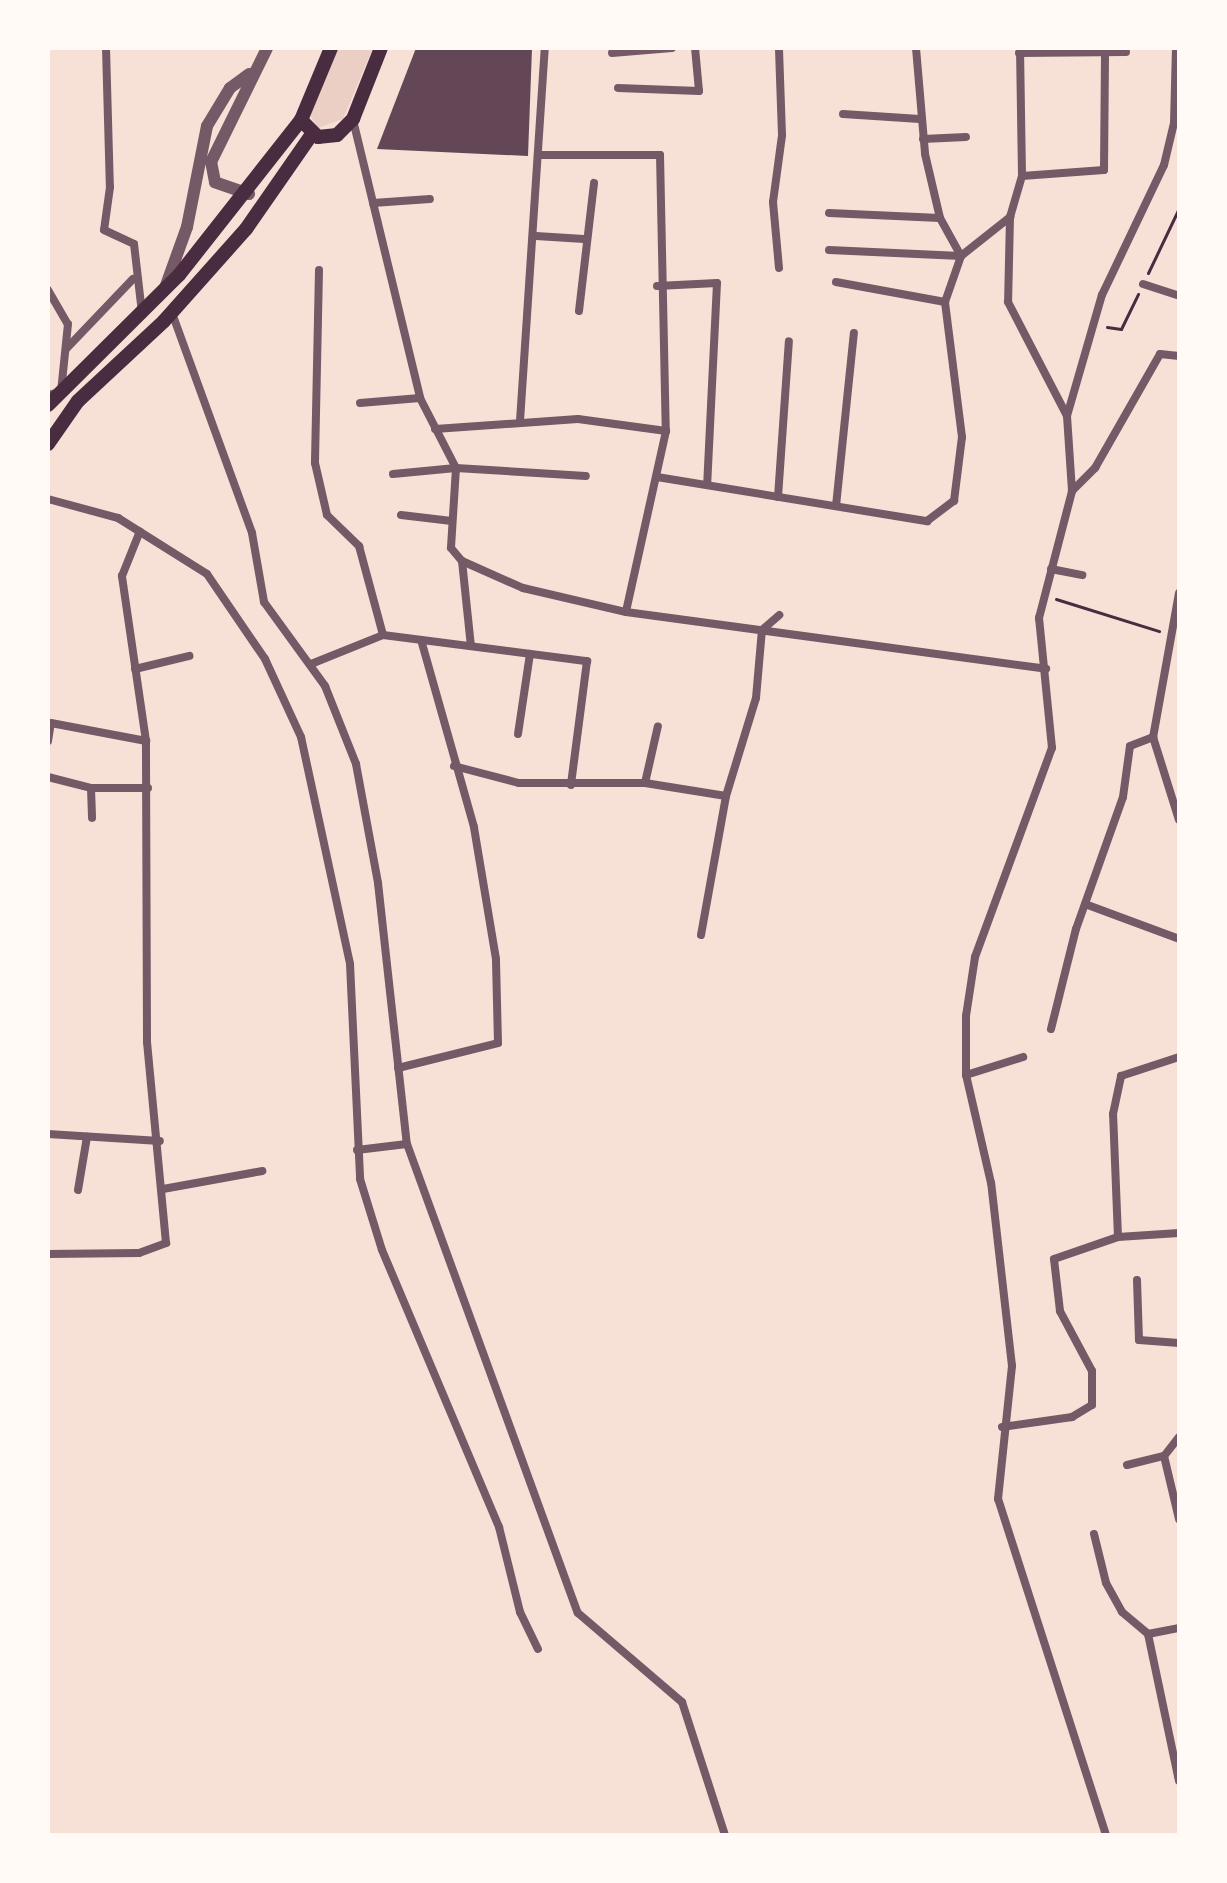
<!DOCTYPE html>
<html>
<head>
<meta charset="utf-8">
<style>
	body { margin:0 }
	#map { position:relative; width:1227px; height:1883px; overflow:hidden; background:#f7e1d7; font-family:Helvetica,sans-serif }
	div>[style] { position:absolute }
	.green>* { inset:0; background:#ebcfc5 }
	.building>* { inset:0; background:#644757 }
	.path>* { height:3px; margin:-1.5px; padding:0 1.5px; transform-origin:1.5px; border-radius:1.5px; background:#4a2c40 }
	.minor>* { height:8px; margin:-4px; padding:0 4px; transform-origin:4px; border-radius:4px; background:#755966 }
	.tertiary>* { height:12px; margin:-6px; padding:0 6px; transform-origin:6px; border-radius:6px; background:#755966 }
	.secondary>* { height:14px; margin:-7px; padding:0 7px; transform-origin:7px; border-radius:7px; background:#4a2c40 }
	span { translate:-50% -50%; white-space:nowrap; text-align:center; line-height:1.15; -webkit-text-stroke:7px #fffaf5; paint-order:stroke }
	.frame { position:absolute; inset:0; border:50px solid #fffaf5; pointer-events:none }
</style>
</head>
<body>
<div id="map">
	<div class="green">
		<div style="clip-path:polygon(338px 48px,373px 48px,343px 119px,318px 128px,310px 115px)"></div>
	</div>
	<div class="building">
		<div style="clip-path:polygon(416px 48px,532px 48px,528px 156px,377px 149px)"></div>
	</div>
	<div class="path">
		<div style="left:1148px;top:273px;width:72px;rotate:-64.5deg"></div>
		<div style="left:1107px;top:327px;width:14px;rotate:8deg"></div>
		<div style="left:1121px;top:329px;width:39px;rotate:-64deg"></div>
		<div style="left:1056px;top:599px;width:108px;rotate:17.3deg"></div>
	</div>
	<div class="minor">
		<div style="left:106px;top:48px;width:139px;rotate:88.4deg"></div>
		<div style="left:110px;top:187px;width:43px;rotate:97.9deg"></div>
		<div style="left:104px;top:230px;width:33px;rotate:25deg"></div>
		<div style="left:134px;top:244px;width:69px;rotate:83.4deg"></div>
		<div style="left:916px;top:48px;width:106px;rotate:85.1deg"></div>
		<div style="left:925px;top:154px;width:66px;rotate:76.8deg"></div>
		<div style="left:940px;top:218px;width:43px;rotate:61.1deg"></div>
		<div style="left:1020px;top:48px;width:128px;rotate:89.1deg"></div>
		<div style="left:1022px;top:176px;width:43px;rotate:106.3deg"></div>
		<div style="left:1010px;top:217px;width:85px;rotate:91.3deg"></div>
		<div style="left:1008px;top:302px;width:128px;rotate:62.6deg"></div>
		<div style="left:612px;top:53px;width:60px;rotate:-4.8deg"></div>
		<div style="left:1019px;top:53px;width:107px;rotate:-0.5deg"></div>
		<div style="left:618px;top:88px;width:81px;rotate:2.1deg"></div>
		<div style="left:699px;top:91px;width:43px;rotate:-95.3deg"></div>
		<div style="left:843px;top:114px;width:77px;rotate:3.7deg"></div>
		<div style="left:353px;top:120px;width:286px;rotate:76.4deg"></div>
		<div style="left:420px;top:398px;width:79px;rotate:62.8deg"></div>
		<div style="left:456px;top:468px;width:80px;rotate:93.6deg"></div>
		<div style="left:451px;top:548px;width:17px;rotate:50deg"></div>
		<div style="left:462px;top:561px;width:67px;rotate:23.9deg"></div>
		<div style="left:523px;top:588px;width:106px;rotate:13.1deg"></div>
		<div style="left:626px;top:612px;width:424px;rotate:7.7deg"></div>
		<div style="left:923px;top:139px;width:43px;rotate:-2.7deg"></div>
		<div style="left:541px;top:155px;width:119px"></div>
		<div style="left:660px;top:155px;width:276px;rotate:88.8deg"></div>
		<div style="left:666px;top:431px;width:185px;rotate:102.5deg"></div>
		<div style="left:1022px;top:176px;width:82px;rotate:-4.2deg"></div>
		<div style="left:1104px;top:170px;width:118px;rotate:-89.5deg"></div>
		<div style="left:373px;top:203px;width:57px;rotate:-4deg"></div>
		<div style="left:829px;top:213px;width:111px;rotate:2.6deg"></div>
		<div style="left:536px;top:236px;width:48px;rotate:3.6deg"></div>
		<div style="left:829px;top:250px;width:132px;rotate:2.6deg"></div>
		<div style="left:779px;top:268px;width:66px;rotate:-95.2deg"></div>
		<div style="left:773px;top:202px;width:68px;rotate:-82.3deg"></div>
		<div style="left:782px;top:135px;width:87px;rotate:-92deg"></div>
		<div style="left:319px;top:270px;width:193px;rotate:91.2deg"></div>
		<div style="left:315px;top:463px;width:53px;rotate:77deg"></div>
		<div style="left:327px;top:515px;width:45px;rotate:44.1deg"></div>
		<div style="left:359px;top:546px;width:92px;rotate:74.9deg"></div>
		<div style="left:383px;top:635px;width:206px;rotate:7.3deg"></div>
		<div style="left:587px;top:661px;width:125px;rotate:97.4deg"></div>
		<div style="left:836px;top:282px;width:111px;rotate:10.4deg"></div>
		<div style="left:1143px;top:284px;width:38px;rotate:18deg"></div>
		<div style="left:657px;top:286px;width:60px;rotate:-2.9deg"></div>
		<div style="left:717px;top:283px;width:202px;rotate:92.8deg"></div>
		<div style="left:48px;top:290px;width:39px;rotate:60deg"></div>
		<div style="left:68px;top:324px;width:68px;rotate:95.9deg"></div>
		<div style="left:61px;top:392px;width:13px;rotate:167deg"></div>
		<div style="left:579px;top:311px;width:129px;rotate:-83.3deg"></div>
		<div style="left:172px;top:313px;width:234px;rotate:70deg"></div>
		<div style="left:252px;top:533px;width:70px;rotate:80.1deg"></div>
		<div style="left:264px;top:602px;width:104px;rotate:54deg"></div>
		<div style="left:325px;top:686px;width:84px;rotate:68.3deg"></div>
		<div style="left:356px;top:764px;width:121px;rotate:79.5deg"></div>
		<div style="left:378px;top:883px;width:263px;rotate:83.7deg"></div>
		<div style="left:407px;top:1144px;width:499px;rotate:70deg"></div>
		<div style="left:578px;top:1613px;width:137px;rotate:40.6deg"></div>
		<div style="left:682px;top:1702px;width:140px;rotate:72.1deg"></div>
		<div style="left:66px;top:349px;width:97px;rotate:-46.3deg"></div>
		<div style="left:360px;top:403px;width:60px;rotate:-4.8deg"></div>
		<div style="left:520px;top:421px;width:374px;rotate:-86.2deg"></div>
		<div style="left:435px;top:429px;width:143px;rotate:-4deg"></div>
		<div style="left:578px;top:419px;width:89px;rotate:7.8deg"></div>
		<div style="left:393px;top:474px;width:63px;rotate:-5.4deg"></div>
		<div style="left:456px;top:468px;width:130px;rotate:3.5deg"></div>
		<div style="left:657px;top:477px;width:274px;rotate:9.3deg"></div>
		<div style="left:927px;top:521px;width:34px;rotate:-37deg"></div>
		<div style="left:954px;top:501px;width:64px;rotate:-82.9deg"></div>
		<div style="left:962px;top:437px;width:136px;rotate:-97.2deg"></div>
		<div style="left:945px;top:302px;width:49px;rotate:-70.8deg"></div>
		<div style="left:961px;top:256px;width:63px;rotate:-38.5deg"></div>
		<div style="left:1072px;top:491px;width:33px;rotate:-45deg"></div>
		<div style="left:1095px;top:468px;width:131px;rotate:-60.3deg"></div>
		<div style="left:1160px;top:354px;width:19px;rotate:6deg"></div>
		<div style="left:778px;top:497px;width:156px;rotate:-86deg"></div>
		<div style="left:48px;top:499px;width:73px;rotate:15.2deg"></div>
		<div style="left:118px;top:518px;width:105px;rotate:32.2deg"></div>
		<div style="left:207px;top:574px;width:103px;rotate:55.7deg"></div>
		<div style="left:265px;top:659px;width:86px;rotate:65.2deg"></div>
		<div style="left:301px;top:737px;width:232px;rotate:77.8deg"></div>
		<div style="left:350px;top:964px;width:215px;rotate:87.3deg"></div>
		<div style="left:360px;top:1179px;width:74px;rotate:72.8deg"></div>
		<div style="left:382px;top:1250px;width:301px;rotate:67.1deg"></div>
		<div style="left:499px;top:1527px;width:88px;rotate:76.1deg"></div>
		<div style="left:520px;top:1612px;width:41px;rotate:64.1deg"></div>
		<div style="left:836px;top:506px;width:174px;rotate:-84.1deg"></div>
		<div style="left:401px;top:515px;width:51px;rotate:6.7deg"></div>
		<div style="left:462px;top:561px;width:85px;rotate:84deg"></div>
		<div style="left:1051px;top:569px;width:32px;rotate:11deg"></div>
		<div style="left:1179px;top:593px;width:146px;rotate:100.2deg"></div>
		<div style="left:1153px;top:737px;width:87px;rotate:72.6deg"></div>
		<div style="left:311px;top:664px;width:78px;rotate:-21.9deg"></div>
		<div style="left:135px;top:669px;width:56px;rotate:-13.5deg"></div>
		<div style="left:518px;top:734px;width:81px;rotate:-81.5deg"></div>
		<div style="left:48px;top:741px;width:18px;rotate:-81deg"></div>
		<div style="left:51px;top:723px;width:97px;rotate:10.7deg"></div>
		<div style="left:454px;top:766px;width:67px;rotate:14.7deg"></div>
		<div style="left:519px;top:783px;width:126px"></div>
		<div style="left:645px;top:783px;width:82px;rotate:9.1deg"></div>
		<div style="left:48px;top:777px;width:44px;rotate:14.3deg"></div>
		<div style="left:91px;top:788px;width:57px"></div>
		<div style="left:645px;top:783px;width:58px;rotate:-77.2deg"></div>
		<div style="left:91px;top:788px;width:30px;rotate:88deg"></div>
		<div style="left:1085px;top:904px;width:100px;rotate:20.4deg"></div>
		<div style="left:701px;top:935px;width:141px;rotate:-79.8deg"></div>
		<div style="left:726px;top:796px;width:102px;rotate:-73deg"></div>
		<div style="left:756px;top:698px;width:68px;rotate:-85deg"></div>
		<div style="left:762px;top:630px;width:23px;rotate:-41deg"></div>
		<div style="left:1051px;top:1029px;width:103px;rotate:-76deg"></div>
		<div style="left:1076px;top:929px;width:140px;rotate:-70.4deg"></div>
		<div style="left:1123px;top:797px;width:51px;rotate:-82.2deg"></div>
		<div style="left:1130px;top:746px;width:25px;rotate:-21deg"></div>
		<div style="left:398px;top:1068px;width:103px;rotate:-14deg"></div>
		<div style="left:498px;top:1043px;width:84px;rotate:-91.4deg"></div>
		<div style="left:496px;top:959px;width:134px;rotate:-99.5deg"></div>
		<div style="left:474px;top:827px;width:191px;rotate:-105.8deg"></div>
		<div style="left:966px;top:1075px;width:60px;rotate:-17.5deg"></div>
		<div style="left:48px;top:1134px;width:112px;rotate:3.6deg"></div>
		<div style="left:357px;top:1150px;width:50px;rotate:-6.8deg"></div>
		<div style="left:163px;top:1189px;width:101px;rotate:-10.3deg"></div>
		<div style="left:78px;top:1190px;width:54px;rotate:-80.4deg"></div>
		<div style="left:1118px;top:1237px;width:61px;rotate:-3.8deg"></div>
		<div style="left:48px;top:1254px;width:91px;rotate:-0.6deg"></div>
		<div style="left:139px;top:1253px;width:29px;rotate:-20deg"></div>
		<div style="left:166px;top:1243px;width:202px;rotate:-95.4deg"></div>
		<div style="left:147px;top:1042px;width:301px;rotate:-90.2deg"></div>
		<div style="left:146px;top:741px;width:167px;rotate:-98.3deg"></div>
		<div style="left:122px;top:576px;width:48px;rotate:-68.2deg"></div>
		<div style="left:1137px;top:1280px;width:60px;rotate:88.1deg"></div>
		<div style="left:1139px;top:1340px;width:40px;rotate:4.3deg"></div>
		<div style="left:1002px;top:1427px;width:71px;rotate:-8.1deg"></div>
		<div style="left:1072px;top:1417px;width:23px;rotate:-31deg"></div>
		<div style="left:1092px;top:1405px;width:34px;rotate:-90deg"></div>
		<div style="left:1092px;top:1371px;width:68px;rotate:-118.1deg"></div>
		<div style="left:1060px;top:1311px;width:52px;rotate:-96.6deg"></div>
		<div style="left:1054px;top:1259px;width:68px;rotate:-19deg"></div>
		<div style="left:1118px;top:1237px;width:123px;rotate:-92.3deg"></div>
		<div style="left:1113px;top:1114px;width:39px;rotate:-78deg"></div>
		<div style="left:1121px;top:1076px;width:61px;rotate:-18.1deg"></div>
		<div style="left:1179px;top:1437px;width:24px;rotate:128deg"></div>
		<div style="left:1164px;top:1456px;width:65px;rotate:76.6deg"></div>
		<div style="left:1127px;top:1465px;width:38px;rotate:-14deg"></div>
		<div style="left:1094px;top:1534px;width:50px;rotate:76.2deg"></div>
		<div style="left:1106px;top:1583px;width:33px;rotate:61deg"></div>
		<div style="left:1122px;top:1612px;width:34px;rotate:40deg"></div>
		<div style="left:1148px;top:1634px;width:150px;rotate:78.1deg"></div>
		<div style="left:1148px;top:1634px;width:32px;rotate:-11deg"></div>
		<div style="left:1106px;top:1835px;width:353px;rotate:-107.8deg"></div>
		<div style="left:998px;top:1499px;width:134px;rotate:-84deg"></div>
		<div style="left:1012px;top:1366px;width:184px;rotate:-96.5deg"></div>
		<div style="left:991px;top:1183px;width:111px;rotate:-103deg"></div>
		<div style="left:966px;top:1075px;width:59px;rotate:-90deg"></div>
		<div style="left:966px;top:1016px;width:60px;rotate:-81.3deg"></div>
		<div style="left:975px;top:957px;width:223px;rotate:-69.8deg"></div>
		<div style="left:1052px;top:748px;width:131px;rotate:-95.7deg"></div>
		<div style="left:1039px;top:618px;width:131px;rotate:-75.4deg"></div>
		<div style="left:1072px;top:491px;width:75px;rotate:-93.8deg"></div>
		<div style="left:1067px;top:416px;width:126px;rotate:-73.9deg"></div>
		<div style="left:1102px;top:295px;width:144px;rotate:-64.5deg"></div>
		<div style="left:1164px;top:165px;width:43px;rotate:-76.6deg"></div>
		<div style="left:1174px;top:123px;width:75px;rotate:-88.5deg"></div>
	</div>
	<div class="tertiary">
		<div style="left:249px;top:194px;width:36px;rotate:-161deg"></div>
		<div style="left:215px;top:182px;width:20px;rotate:-101deg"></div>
		<div style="left:211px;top:162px;width:127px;rotate:-63.8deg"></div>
		<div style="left:165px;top:288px;width:65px;rotate:-70.2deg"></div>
		<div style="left:187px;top:227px;width:103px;rotate:-78.8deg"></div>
		<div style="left:207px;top:126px;width:44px;rotate:-58.8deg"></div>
		<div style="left:230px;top:88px;width:24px;rotate:-36deg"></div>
	</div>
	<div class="secondary">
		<div style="left:331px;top:48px;width:78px;rotate:112.6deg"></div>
		<div style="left:301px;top:120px;width:24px;rotate:45deg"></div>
		<div style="left:318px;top:137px;width:19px;rotate:-6deg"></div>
		<div style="left:337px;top:135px;width:23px;rotate:-45deg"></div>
		<div style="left:353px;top:119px;width:76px;rotate:-68.5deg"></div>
		<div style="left:48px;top:405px;width:185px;rotate:-44.8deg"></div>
		<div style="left:179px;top:275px;width:197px;rotate:-51.8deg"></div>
		<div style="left:48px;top:444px;width:52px;rotate:-55.1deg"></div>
		<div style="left:78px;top:401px;width:117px;rotate:-42.9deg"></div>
		<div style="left:164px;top:321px;width:123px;rotate:-48.3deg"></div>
		<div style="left:246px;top:229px;width:116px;rotate:-55.2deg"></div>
	</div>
	<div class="frame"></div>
</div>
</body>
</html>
